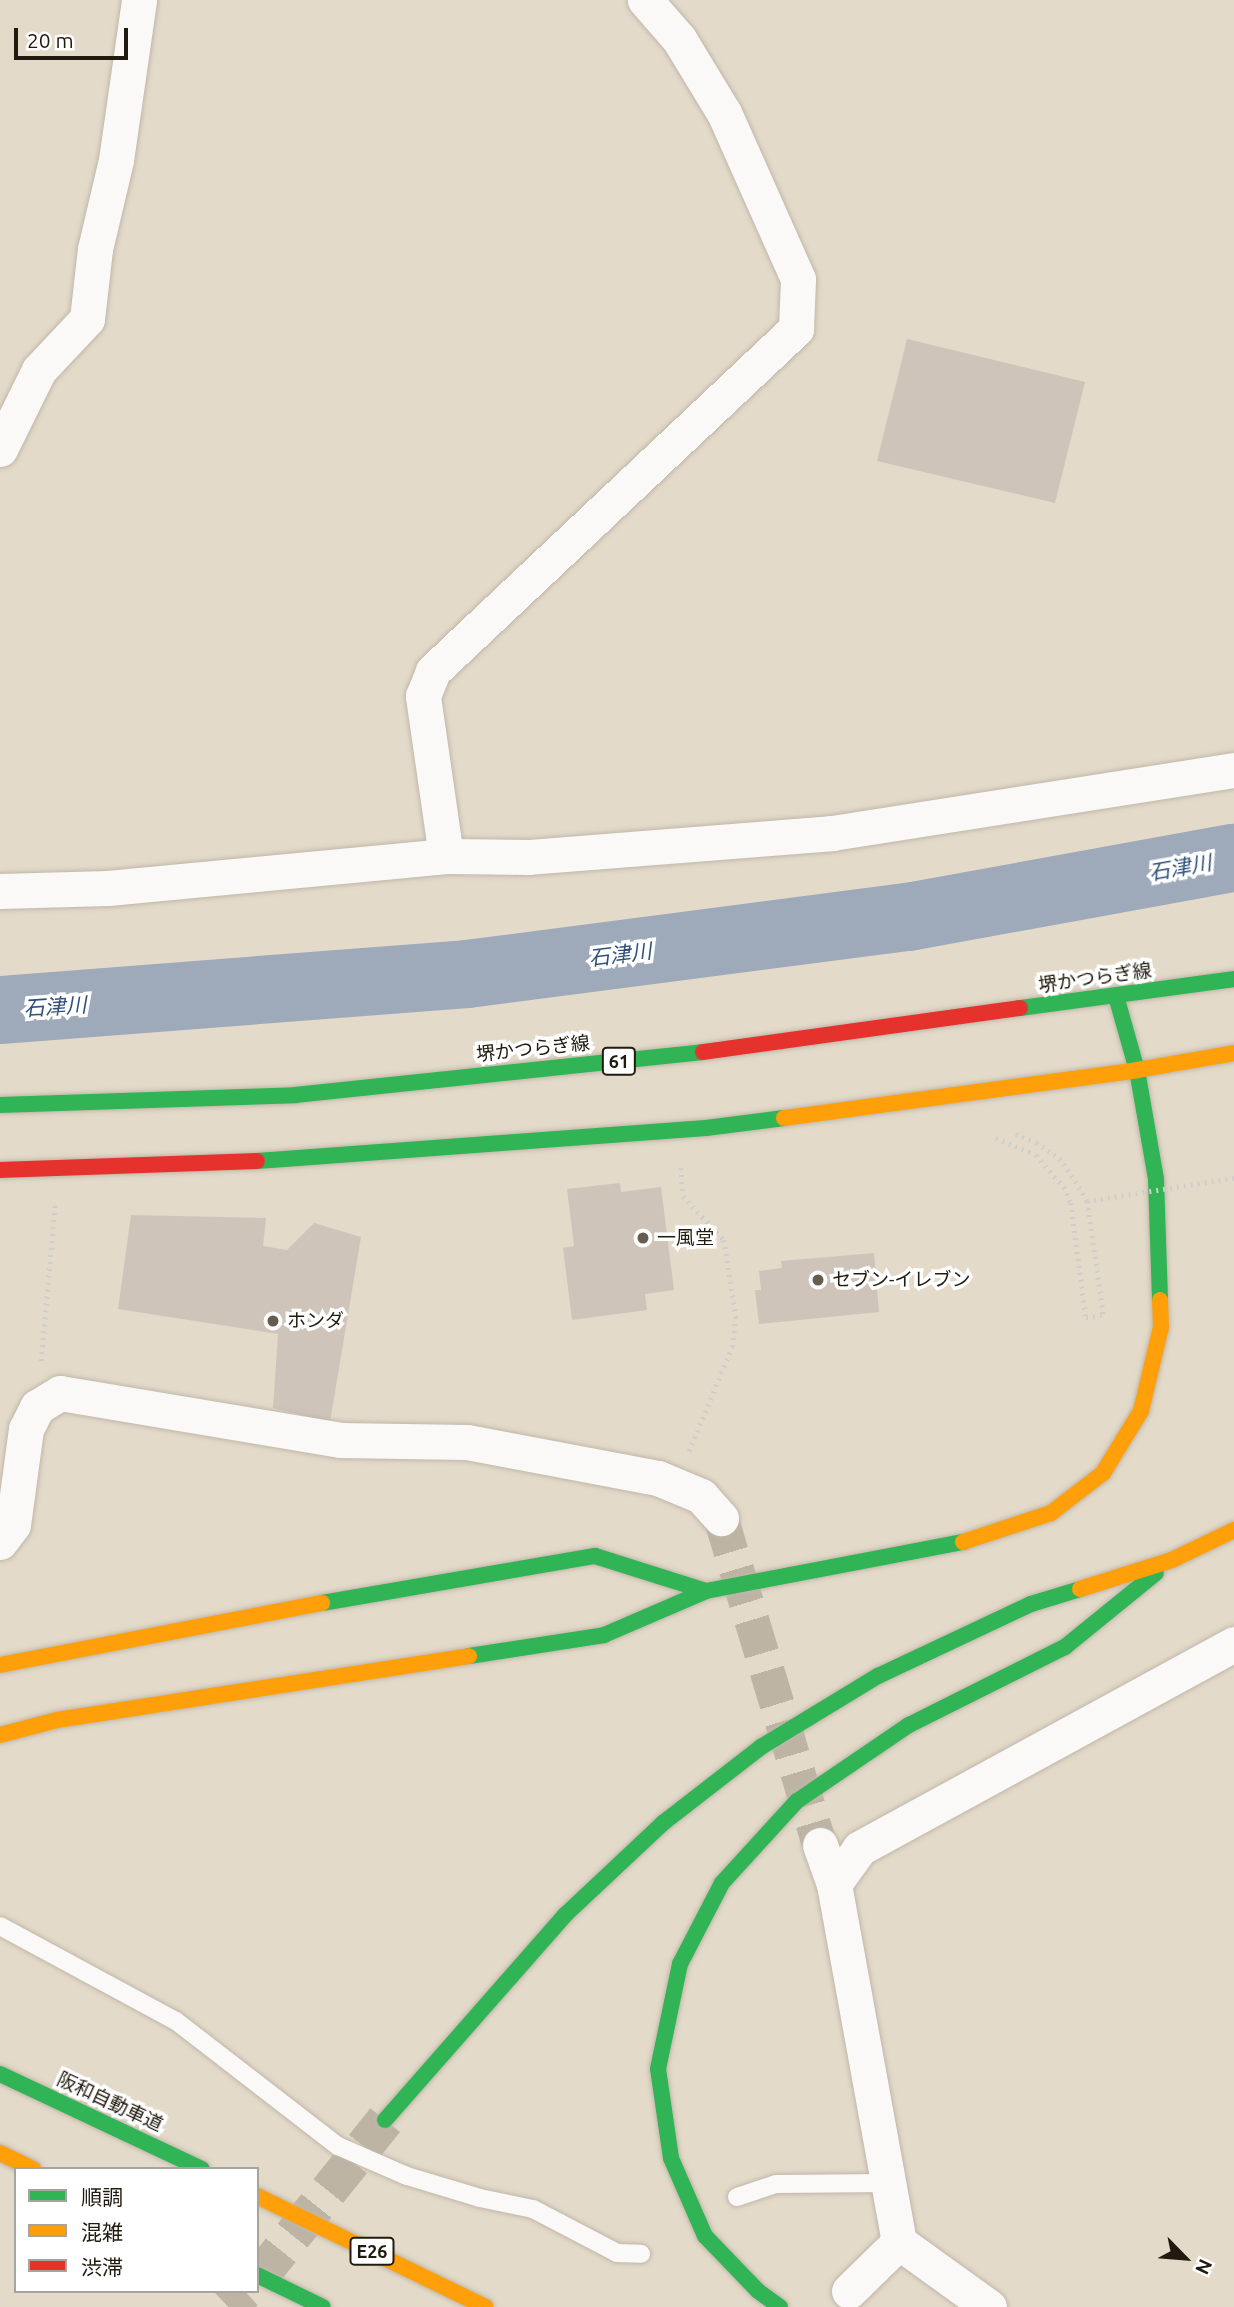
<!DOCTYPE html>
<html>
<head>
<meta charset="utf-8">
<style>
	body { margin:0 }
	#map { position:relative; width:1234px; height:2307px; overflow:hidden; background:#e4dac9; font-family:Ubuntu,"Noto Sans JP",sans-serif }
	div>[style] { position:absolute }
	.river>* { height:68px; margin:-34px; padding:0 34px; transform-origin:34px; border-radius:34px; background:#9eaab9 }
	.building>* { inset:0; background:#cfc4ba }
	.street-tunnel>* { height:35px; margin-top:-17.5px; transform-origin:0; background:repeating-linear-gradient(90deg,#bdb4a4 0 35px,transparent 0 53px) }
	.highway-tunnel>* { height:38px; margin-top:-19px; transform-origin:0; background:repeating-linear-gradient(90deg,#bdb4a4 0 38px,transparent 0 57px) }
	.path>* { height:4.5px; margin-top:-2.25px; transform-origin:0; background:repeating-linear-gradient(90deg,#d0cec9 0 2px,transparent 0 7px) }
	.roads { filter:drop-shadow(0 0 2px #bfb7aa) drop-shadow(0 0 2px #bfb7aa) }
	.lane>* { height:18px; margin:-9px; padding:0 9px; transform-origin:9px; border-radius:9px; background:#fbf9f7 }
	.street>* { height:35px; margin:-17.5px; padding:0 17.5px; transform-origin:17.5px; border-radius:17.5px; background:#fbf9f7 }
	.fast>* { height:16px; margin:-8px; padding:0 8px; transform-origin:8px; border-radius:8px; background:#30b455 }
	.slow>* { height:16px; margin:-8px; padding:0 8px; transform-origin:8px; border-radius:8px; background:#ff9f0a }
	.jam>* { height:16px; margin:-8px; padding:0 8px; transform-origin:8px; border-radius:8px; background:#e5322d }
	.path-bridge>* { height:4.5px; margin-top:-2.25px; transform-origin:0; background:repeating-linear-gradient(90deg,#d0cec9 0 2px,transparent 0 7px) }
	.dots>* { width:19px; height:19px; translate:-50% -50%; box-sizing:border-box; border:4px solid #fff; border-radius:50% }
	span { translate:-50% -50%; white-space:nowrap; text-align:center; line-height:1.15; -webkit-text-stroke:7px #fff; paint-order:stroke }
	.shield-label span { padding:2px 5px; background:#fff; border:2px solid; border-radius:5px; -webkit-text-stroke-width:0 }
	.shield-label { font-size:18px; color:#211b0f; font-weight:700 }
	.street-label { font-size:19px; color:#211b0f }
	.poi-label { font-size:19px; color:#211b0f }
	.left { translate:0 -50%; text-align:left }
	.water-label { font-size:21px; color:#2e5079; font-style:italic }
	.legend { position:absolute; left:14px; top:2167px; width:245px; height:126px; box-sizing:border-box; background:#fff; border:2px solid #a6a49f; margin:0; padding:9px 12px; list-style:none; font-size:21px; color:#211b0f }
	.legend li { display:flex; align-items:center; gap:14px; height:35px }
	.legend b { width:35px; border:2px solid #a6a49f }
	.north { position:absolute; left:1150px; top:2223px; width:70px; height:70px; -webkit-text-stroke:5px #fff; paint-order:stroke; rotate:115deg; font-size:19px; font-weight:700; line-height:28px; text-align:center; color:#211b0f }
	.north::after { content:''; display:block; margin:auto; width:24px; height:32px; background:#211b0f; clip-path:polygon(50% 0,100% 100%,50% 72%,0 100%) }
	.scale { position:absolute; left:14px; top:28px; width:114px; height:32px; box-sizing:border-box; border:4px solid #211b0f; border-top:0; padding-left:9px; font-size:21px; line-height:24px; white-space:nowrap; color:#211b0f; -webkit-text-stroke:5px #fff; paint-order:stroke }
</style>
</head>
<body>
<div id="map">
	<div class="river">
		<div style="left:0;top:1010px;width:468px;rotate:-4.4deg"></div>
		<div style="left:467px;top:974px;width:445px;rotate:-7.4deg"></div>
		<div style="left:908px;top:917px;width:331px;rotate:-10.3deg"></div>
	</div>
	<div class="building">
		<div style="clip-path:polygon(907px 339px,1085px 382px,1055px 503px,877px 461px)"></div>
		<div style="clip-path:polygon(620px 1183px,621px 1192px,661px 1187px,674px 1290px,645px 1294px,647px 1310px,572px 1320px,563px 1248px,574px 1246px,567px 1189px)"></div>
		<div style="clip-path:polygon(131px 1215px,266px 1218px,263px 1246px,287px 1250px,314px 1223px,361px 1237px,330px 1422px,273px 1408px,278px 1334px,118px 1309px)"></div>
		<div style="clip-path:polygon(874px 1253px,879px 1312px,759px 1324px,755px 1290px,761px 1290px,759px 1271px,782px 1268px,781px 1261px)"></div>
	</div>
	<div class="street-tunnel">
		<div style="left:721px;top:1518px;width:342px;rotate:73.2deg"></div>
	</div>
	<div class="highway-tunnel">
		<div style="left:257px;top:2280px;width:205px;rotate:-51.3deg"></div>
		<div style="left:228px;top:2307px;width:23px;rotate:-43deg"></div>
	</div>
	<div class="path">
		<div style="left:996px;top:1138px;width:43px;rotate:23deg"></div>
		<div style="left:1036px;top:1155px;width:43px;rotate:48.8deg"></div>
		<div style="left:1064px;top:1187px;width:17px;rotate:66deg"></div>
		<div style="left:1071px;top:1203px;width:116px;rotate:82.6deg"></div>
		<div style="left:1086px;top:1318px;width:17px;rotate:-13deg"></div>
		<div style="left:1103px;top:1314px;width:114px;rotate:-98.1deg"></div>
		<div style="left:1087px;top:1201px;width:49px;rotate:-122.4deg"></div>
		<div style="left:1061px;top:1160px;width:29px;rotate:-145deg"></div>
		<div style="left:1037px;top:1143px;width:27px;rotate:-158deg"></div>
		<div style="left:681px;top:1168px;width:28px;rotate:86deg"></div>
		<div style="left:683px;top:1196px;width:60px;rotate:47deg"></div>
		<div style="left:724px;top:1240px;width:78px;rotate:81.1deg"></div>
		<div style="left:736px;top:1317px;width:29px;rotate:96deg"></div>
		<div style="left:733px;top:1346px;width:115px;rotate:112.5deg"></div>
		<div style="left:41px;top:1361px;width:157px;rotate:-84.9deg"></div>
	</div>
	<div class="roads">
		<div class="lane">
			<div style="left:0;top:1926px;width:200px;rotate:28.4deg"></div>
			<div style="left:176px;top:2021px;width:205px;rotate:37.7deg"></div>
			<div style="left:338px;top:2146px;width:75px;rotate:23.5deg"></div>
			<div style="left:407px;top:2176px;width:76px;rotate:16.8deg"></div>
			<div style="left:480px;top:2198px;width:54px;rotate:11.7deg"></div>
			<div style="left:533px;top:2209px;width:95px;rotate:27.6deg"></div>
			<div style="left:617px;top:2253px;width:24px;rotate:2deg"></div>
			<div style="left:737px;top:2197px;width:41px;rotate:-18.4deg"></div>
			<div style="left:776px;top:2184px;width:112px;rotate:-0.5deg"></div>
		</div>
		<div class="street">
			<div style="left:0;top:449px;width:88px;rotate:-63.7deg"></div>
			<div style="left:39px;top:370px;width:70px;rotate:-46.7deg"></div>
			<div style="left:87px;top:319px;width:70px;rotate:-83.5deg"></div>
			<div style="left:95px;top:249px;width:91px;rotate:-76.7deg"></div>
			<div style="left:116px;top:160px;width:162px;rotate:-81.8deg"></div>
			<div style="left:446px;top:856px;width:162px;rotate:-98.2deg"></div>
			<div style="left:423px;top:696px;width:27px;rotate:-68deg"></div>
			<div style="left:433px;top:671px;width:499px;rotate:-43.3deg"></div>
			<div style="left:796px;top:329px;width:50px;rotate:-87.7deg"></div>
			<div style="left:798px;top:279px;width:182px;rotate:-114deg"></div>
			<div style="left:724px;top:113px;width:87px;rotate:-121.3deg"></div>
			<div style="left:679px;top:39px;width:52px;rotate:-131.1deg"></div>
			<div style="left:0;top:891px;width:108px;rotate:-1.6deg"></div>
			<div style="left:108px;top:888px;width:340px;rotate:-5.4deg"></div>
			<div style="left:446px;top:856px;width:82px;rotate:0.7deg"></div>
			<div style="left:528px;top:857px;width:305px;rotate:-4.5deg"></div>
			<div style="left:832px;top:833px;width:407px;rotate:-8.9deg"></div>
			<div style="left:0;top:1542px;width:21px;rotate:-53deg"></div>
			<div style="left:13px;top:1525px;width:97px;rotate:-82.3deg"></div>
			<div style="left:26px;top:1429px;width:25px;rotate:-63deg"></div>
			<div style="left:37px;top:1407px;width:27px;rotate:-31deg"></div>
			<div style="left:60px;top:1393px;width:284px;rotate:9.5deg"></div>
			<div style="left:340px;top:1440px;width:127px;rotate:0.9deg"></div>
			<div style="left:467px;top:1442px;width:194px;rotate:10.7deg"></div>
			<div style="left:658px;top:1478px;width:47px;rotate:22.7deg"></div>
			<div style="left:701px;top:1496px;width:30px;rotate:48deg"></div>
			<div style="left:820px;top:1845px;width:41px;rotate:70.3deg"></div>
			<div style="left:849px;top:2291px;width:70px;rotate:-44.4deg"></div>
			<div style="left:989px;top:2307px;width:111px;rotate:-144.2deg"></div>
			<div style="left:899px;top:2242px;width:364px;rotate:-100.3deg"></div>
			<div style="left:834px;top:1884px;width:44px;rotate:-54.2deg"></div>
			<div style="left:860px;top:1848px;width:426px;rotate:-28.6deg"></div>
		</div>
		<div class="fast">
			<div style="left:1116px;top:996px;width:77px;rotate:74.2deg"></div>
			<div style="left:1137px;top:1070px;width:111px;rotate:80.1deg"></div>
			<div style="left:1156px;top:1179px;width:121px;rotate:88.1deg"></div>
			<div style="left:1020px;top:1008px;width:216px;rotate:-7.7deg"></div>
			<div style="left:0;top:1105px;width:295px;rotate:-1.9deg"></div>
			<div style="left:295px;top:1095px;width:410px;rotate:-6deg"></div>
			<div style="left:257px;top:1161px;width:450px;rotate:-4.2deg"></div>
			<div style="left:706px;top:1128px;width:79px;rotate:-7.3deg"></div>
			<div style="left:322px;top:1603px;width:277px;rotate:-9.8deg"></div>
			<div style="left:595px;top:1556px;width:116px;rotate:17.5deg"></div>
			<div style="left:469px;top:1656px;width:137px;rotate:-8.8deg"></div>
			<div style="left:604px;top:1635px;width:111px;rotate:-23.3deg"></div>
			<div style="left:706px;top:1591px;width:262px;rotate:-10.8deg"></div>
			<div style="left:0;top:2074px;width:223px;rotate:25.2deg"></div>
			<div style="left:385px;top:2120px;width:273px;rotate:-48.7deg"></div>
			<div style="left:565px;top:1915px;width:134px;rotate:-43.2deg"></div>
			<div style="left:663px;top:1823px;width:124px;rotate:-37.8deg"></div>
			<div style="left:761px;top:1747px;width:137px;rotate:-31.3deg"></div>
			<div style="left:878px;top:1676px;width:169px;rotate:-25.2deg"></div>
			<div style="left:1031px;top:1604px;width:51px;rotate:-17deg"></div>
			<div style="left:257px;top:2275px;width:73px;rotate:25.9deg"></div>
			<div style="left:780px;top:2307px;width:27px;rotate:-144deg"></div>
			<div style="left:758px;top:2291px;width:76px;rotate:-133.9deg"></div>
			<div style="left:705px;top:2236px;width:85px;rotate:-113.6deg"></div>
			<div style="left:671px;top:2158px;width:90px;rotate:-98.3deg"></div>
			<div style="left:658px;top:2069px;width:107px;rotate:-78.2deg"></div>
			<div style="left:680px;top:1964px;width:91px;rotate:-62.6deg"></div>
			<div style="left:722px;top:1883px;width:111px;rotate:-47.6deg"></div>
			<div style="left:797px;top:1801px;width:135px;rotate:-34.2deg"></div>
			<div style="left:909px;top:1725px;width:174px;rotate:-26.6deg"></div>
			<div style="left:1065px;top:1647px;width:117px;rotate:-39.1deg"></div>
		</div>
		<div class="slow">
			<div style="left:784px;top:1118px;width:356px;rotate:-7.7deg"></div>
			<div style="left:1137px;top:1070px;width:98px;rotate:-9.9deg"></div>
			<div style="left:963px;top:1542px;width:93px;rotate:-18.2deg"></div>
			<div style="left:1051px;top:1513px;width:66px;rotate:-37.6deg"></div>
			<div style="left:1103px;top:1473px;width:73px;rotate:-58.5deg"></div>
			<div style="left:1141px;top:1411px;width:86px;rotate:-76.6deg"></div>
			<div style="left:1161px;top:1327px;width:27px;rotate:-92deg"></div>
			<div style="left:1080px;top:1589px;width:96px;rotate:-17.5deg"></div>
			<div style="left:1172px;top:1560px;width:69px;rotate:-25.8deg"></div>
			<div style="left:0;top:1665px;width:328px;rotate:-10.9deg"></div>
			<div style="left:0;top:1735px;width:59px;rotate:-14.7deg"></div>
			<div style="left:57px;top:1720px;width:417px;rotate:-8.8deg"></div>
			<div style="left:0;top:2153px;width:37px;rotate:26deg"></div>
			<div style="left:257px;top:2196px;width:254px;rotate:25.9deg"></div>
		</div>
		<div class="jam">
			<div style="left:703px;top:1052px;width:320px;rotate:-7.9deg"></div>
			<div style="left:0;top:1170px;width:257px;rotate:-2deg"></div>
		</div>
	</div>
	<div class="path-bridge">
		<div style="left:1087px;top:1201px;width:149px;rotate:-8.9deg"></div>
	</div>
	<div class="dots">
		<div style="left:643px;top:1238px;background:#655e50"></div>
		<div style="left:818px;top:1280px;background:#655e50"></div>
		<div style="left:273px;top:1321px;background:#655e50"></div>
	</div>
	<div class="shield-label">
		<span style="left:619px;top:1061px">61</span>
		<span style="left:372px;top:2251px">E26</span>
	</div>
	<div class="street-label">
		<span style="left:1095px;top:978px;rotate:-8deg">堺かつらぎ線</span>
		<span style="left:533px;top:1049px;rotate:-6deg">堺かつらぎ線</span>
		<span style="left:110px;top:2102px;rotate:25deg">阪和自動車道</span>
	</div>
	<div class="poi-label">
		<span class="left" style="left:657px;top:1238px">一風堂</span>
		<span class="left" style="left:832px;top:1280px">セブン-イレブン</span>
		<span class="left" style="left:287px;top:1321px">ホンダ</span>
	</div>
	<div class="water-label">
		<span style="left:1180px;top:867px;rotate:-10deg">石津川</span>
		<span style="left:620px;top:954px;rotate:-7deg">石津川</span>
		<span style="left:55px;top:1006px;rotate:-4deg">石津川</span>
	</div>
	<ul class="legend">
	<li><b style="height:9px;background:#30b455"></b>順調</li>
	<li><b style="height:9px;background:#ff9f0a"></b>混雑</li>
	<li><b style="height:9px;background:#e5322d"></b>渋滞</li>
	</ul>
	<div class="north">N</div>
	<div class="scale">20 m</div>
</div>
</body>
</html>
